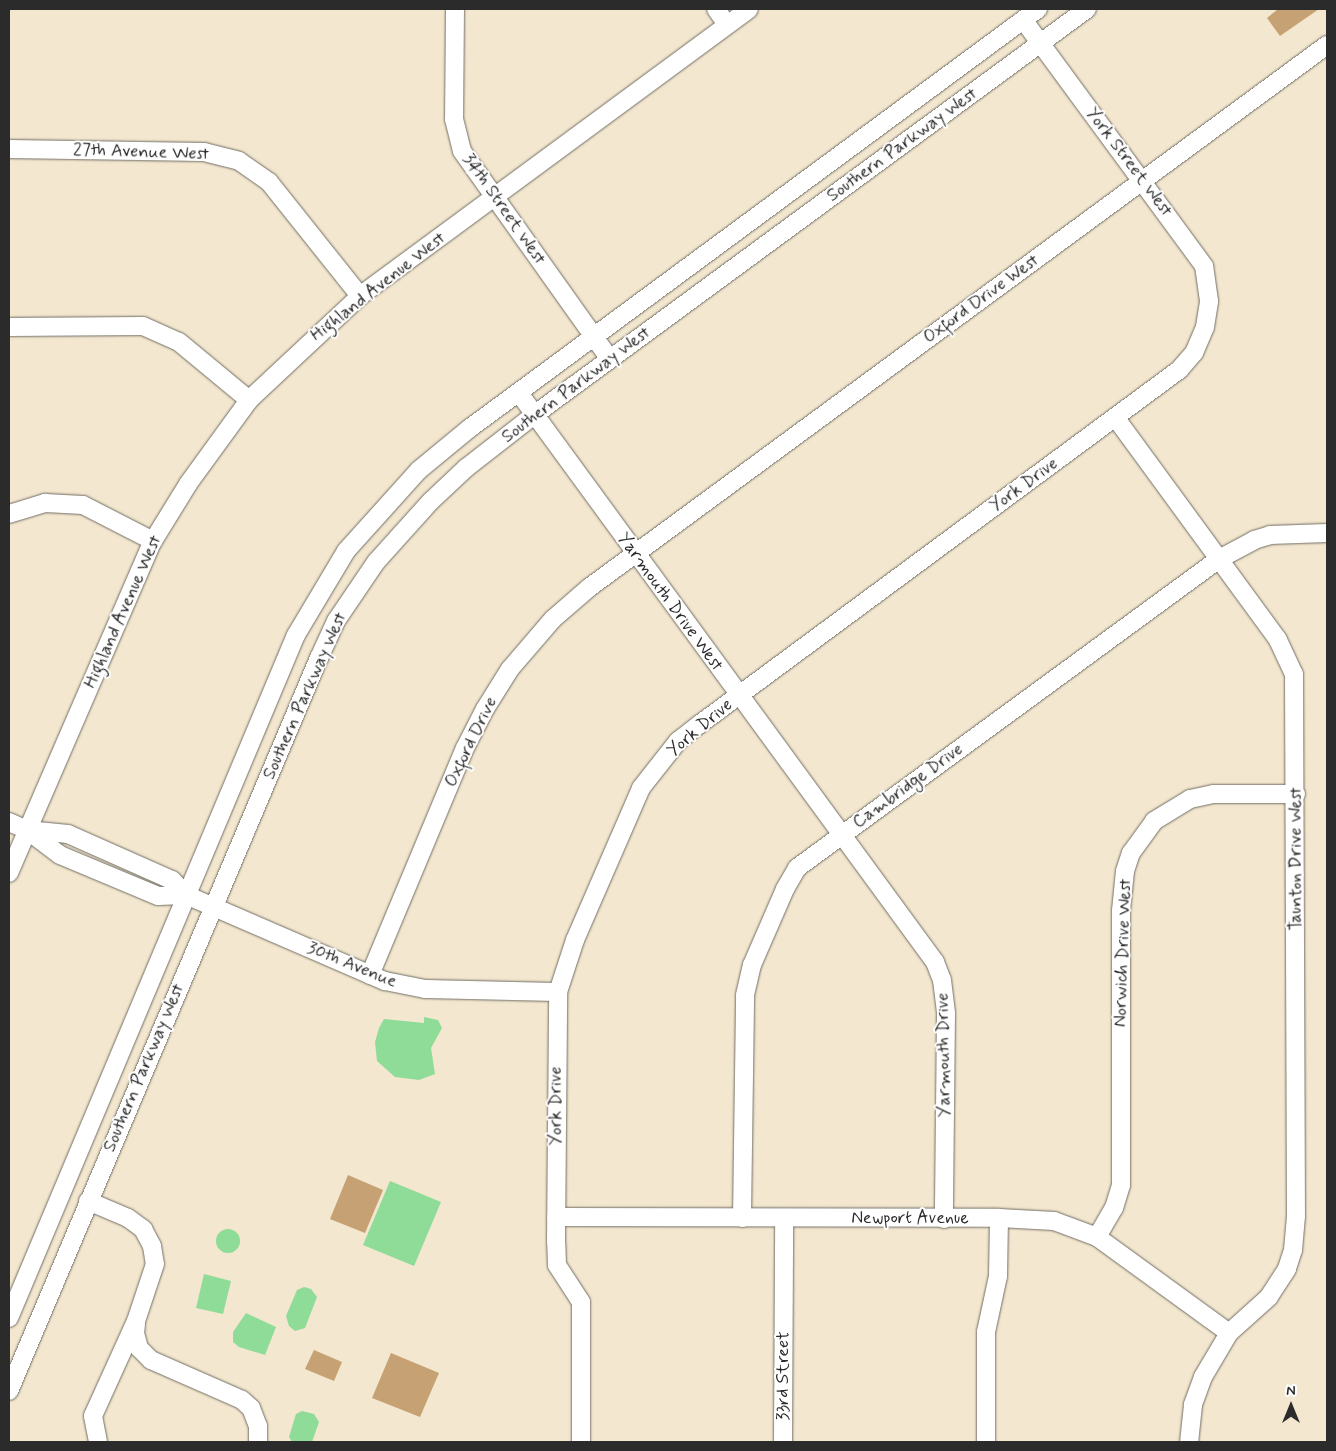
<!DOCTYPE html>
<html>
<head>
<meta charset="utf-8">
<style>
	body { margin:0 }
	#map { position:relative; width:1336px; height:1451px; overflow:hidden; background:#f3e7cf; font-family:Mynerve,sans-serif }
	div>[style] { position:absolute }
	.green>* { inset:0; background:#8fdb98 }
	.round { border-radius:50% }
	.building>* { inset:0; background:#c5a173 }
	.roads { filter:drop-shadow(0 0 1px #716d64) drop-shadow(0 0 1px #716d64) }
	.minor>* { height:18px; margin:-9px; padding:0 9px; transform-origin:9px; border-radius:9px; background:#fff }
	span { translate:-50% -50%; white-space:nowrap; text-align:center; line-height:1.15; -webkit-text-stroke:4px #fff; paint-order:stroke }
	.street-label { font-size:18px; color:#2b2b2b }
	.frame { position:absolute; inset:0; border:10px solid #2b2b2b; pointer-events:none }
	.north { position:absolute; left:1266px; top:1381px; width:50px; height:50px; -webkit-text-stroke:4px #fff; paint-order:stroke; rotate:0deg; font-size:14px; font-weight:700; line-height:20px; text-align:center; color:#2b2b2b }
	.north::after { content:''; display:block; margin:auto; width:18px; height:22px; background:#2b2b2b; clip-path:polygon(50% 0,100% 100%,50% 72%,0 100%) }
</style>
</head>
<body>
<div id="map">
	<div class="green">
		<div style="clip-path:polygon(424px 1017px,438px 1020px,442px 1028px,431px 1048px,435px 1074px,419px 1080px,395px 1077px,377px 1061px,375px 1042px,379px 1028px,384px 1019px,424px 1023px)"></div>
		<div style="clip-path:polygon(390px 1181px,441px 1202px,414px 1266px,363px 1245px)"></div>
		<div class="round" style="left:216px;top:1229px;width:24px;height:24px"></div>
		<div style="clip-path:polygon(204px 1274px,231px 1281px,223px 1314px,196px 1308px)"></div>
		<div style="clip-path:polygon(304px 1287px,311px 1289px,317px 1297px,305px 1328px,295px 1331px,289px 1326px,286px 1316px,297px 1290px)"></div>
		<div style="clip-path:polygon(246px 1313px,276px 1327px,265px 1355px,239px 1347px,233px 1342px,233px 1332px)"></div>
		<div style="clip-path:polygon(302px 1411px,314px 1414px,319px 1422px,312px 1442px,292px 1442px,289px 1437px,296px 1414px)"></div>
	</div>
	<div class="building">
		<div style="clip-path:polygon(1278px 9px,1319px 9px,1280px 36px,1267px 18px)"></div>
		<div style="clip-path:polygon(348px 1175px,383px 1190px,365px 1233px,330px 1219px)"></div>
		<div style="clip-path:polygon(314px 1350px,342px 1362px,334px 1381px,305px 1369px)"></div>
		<div style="clip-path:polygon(391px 1353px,439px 1373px,420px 1417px,372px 1398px)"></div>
	</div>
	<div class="roads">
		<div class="minor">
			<div style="left:455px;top:9px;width:110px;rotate:90.5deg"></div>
			<div style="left:454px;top:119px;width:33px;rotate:76deg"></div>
			<div style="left:462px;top:151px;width:255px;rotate:54.6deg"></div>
			<div style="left:716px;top:9px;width:19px;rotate:55deg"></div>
			<div style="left:9px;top:149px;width:195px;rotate:0.9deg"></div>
			<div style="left:204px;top:152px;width:36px;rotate:14deg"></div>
			<div style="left:239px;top:161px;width:37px;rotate:35deg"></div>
			<div style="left:269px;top:182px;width:146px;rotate:51.4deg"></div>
			<div style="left:9px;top:327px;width:134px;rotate:-0.4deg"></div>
			<div style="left:143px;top:326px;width:39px;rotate:24deg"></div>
			<div style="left:179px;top:342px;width:91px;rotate:39.6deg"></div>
			<div style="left:519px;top:393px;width:705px;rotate:53.83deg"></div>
			<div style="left:935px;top:962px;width:19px;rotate:69deg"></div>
			<div style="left:942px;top:980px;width:34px;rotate:83deg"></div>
			<div style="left:946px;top:1014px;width:205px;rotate:90.6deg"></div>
			<div style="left:1115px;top:417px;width:276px;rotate:53.8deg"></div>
			<div style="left:1278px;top:640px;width:38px;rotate:65deg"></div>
			<div style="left:1294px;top:674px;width:542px;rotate:89.79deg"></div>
			<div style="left:1296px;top:1216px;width:34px;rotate:95deg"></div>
			<div style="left:1293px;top:1250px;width:20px;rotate:108deg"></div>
			<div style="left:1287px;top:1269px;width:33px;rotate:123deg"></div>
			<div style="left:1269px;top:1297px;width:54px;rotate:138deg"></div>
			<div style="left:1229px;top:1333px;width:51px;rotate:120.6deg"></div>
			<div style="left:1203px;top:1377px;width:30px;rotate:110deg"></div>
			<div style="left:1193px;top:1405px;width:37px;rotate:96deg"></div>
			<div style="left:9px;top:514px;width:38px;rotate:-17deg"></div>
			<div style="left:45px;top:503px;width:38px;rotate:3deg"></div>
			<div style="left:83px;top:505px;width:79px;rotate:27.2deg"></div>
			<div style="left:9px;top:822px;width:20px;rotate:24deg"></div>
			<div style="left:27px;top:830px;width:41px;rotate:5.6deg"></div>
			<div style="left:68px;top:834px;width:114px;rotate:23.9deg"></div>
			<div style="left:172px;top:880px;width:21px;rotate:47deg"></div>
			<div style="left:186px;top:895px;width:217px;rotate:23.4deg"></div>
			<div style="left:385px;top:981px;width:41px;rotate:11.3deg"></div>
			<div style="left:425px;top:989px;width:133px;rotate:1.3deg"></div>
			<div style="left:27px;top:830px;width:41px;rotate:37.1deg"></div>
			<div style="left:60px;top:855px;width:106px;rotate:22.7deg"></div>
			<div style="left:158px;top:896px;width:28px;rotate:-2deg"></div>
			<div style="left:9px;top:873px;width:362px;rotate:-66.6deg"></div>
			<div style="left:153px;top:541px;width:67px;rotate:-58.4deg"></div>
			<div style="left:188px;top:484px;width:104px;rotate:-54deg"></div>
			<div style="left:249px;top:400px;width:152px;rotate:-43.1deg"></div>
			<div style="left:360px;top:296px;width:483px;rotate:-36.4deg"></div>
			<div style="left:370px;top:975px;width:246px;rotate:-67.3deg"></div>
			<div style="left:465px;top:748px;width:44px;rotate:-62.9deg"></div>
			<div style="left:485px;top:709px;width:47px;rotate:-58deg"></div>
			<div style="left:510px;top:669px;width:66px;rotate:-49.3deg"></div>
			<div style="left:553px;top:619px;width:49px;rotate:-40.9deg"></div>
			<div style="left:590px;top:587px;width:915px;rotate:-36.33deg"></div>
			<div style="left:88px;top:1201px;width:43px;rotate:23deg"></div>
			<div style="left:128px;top:1218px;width:19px;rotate:36deg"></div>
			<div style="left:143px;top:1229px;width:19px;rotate:62deg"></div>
			<div style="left:152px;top:1246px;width:18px;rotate:81deg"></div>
			<div style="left:155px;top:1264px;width:60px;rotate:108.4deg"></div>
			<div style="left:136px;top:1321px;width:104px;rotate:114.4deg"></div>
			<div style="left:93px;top:1416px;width:26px;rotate:79deg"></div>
			<div style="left:556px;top:1217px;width:443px;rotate:0.1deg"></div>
			<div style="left:999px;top:1218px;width:55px;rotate:3.1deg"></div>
			<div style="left:1054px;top:1221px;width:46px;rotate:20.4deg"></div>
			<div style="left:1097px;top:1237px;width:163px;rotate:36deg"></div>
			<div style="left:742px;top:1218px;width:223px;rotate:-89.2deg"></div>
			<div style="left:745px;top:995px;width:31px;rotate:-77deg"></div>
			<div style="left:752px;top:965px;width:83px;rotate:-66.5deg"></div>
			<div style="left:785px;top:889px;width:24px;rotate:-60deg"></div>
			<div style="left:797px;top:868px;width:523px;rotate:-36.21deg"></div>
			<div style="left:1219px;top:559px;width:40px;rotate:-28deg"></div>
			<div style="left:1254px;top:540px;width:17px;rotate:-17deg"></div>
			<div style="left:1270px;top:535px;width:57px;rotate:-2deg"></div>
			<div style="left:1097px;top:1237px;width:34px;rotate:-60deg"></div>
			<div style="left:1114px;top:1208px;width:24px;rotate:-73deg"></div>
			<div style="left:1121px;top:1185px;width:274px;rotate:-90deg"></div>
			<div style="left:1121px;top:911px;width:40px;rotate:-84.3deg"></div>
			<div style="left:1125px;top:871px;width:19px;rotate:-72deg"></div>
			<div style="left:1131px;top:853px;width:39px;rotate:-54deg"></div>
			<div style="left:1154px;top:821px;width:42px;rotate:-31.4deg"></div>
			<div style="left:1190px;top:799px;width:24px;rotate:-12deg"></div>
			<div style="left:1213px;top:794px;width:83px"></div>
			<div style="left:9px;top:1318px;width:741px;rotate:-67.21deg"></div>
			<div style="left:296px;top:635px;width:98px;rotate:-59.2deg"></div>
			<div style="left:346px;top:551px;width:109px;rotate:-48deg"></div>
			<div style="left:419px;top:470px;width:66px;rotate:-39.5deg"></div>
			<div style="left:470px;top:428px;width:706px;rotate:-36.42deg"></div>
			<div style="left:136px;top:1324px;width:9px;rotate:96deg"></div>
			<div style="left:135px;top:1333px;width:16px;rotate:75deg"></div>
			<div style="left:139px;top:1348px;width:17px;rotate:45deg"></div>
			<div style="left:151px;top:1360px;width:99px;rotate:23.7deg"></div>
			<div style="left:242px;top:1400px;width:12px;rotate:42deg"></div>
			<div style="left:251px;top:1408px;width:19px;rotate:69deg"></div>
			<div style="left:258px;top:1426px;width:16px;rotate:90deg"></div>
			<div style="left:9px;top:1391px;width:796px;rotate:-67.08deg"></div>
			<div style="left:319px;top:658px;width:41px;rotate:-65.3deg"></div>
			<div style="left:336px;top:621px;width:71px;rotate:-55.9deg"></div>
			<div style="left:376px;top:562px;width:82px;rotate:-48deg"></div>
			<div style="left:431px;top:501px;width:48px;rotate:-43.3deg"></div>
			<div style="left:466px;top:468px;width:86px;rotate:-37.9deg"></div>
			<div style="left:534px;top:415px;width:686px;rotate:-36.29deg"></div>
			<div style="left:581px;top:1442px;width:140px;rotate:-90deg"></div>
			<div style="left:581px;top:1302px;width:44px;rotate:-123deg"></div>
			<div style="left:557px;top:1265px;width:23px;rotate:-92deg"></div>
			<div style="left:556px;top:1242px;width:250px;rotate:-89.5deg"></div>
			<div style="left:558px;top:992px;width:55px;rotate:-71.9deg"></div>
			<div style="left:575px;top:940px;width:166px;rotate:-66.5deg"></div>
			<div style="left:641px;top:788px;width:60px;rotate:-51.8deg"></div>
			<div style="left:678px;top:741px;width:28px;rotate:-38deg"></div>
			<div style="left:700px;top:724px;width:596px;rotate:-36.47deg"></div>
			<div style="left:1179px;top:370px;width:23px;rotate:-49deg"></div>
			<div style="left:1194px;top:353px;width:28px;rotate:-67deg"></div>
			<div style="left:1205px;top:327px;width:26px;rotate:-81deg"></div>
			<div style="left:1209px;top:301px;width:35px;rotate:-98deg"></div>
			<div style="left:1204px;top:266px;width:305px;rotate:-126.3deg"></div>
			<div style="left:783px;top:1442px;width:224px;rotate:-89.7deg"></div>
			<div style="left:986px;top:1442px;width:110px;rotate:-90deg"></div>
			<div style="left:986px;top:1332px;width:57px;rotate:-77.9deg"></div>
			<div style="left:998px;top:1276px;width:58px;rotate:-89deg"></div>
		</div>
	</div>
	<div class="street-label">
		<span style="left:902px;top:145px;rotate:-36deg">Southern Parkway West</span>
		<span style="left:141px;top:152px;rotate:2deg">27th Avenue West</span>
		<span style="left:1129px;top:162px;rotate:53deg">York Street West</span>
		<span style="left:504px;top:209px;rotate:55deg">34th Street West</span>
		<span style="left:378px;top:287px;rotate:-38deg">Highland Avenue West</span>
		<span style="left:981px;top:299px;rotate:-36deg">Oxford Drive West</span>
		<span style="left:576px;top:385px;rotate:-37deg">Southern Parkway West</span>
		<span style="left:1024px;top:485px;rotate:-36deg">York Drive</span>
		<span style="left:670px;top:602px;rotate:54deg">Yarmouth Drive West</span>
		<span style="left:123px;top:612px;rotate:-66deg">Highland Avenue West</span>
		<span style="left:305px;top:696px;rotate:-66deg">Southern Parkway West</span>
		<span style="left:700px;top:728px;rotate:-40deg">York Drive</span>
		<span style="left:471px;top:742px;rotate:-64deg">Oxford Drive</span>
		<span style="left:908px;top:786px;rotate:-36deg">Cambridge Drive</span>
		<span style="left:1296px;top:859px;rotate:-90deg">Taunton Drive West</span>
		<span style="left:1123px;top:953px;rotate:-88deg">Norwich Drive West</span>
		<span style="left:352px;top:965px;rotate:22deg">30th Avenue</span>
		<span style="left:944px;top:1055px;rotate:-91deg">Yarmouth Drive</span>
		<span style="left:144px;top:1068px;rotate:-67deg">Southern Parkway West</span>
		<span style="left:556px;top:1106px;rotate:-90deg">York Drive</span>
		<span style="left:910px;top:1218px">Newport Avenue</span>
		<span style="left:783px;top:1376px;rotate:-90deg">33rd Street</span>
	</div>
	<div class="frame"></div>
	<div class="north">N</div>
</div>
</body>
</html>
